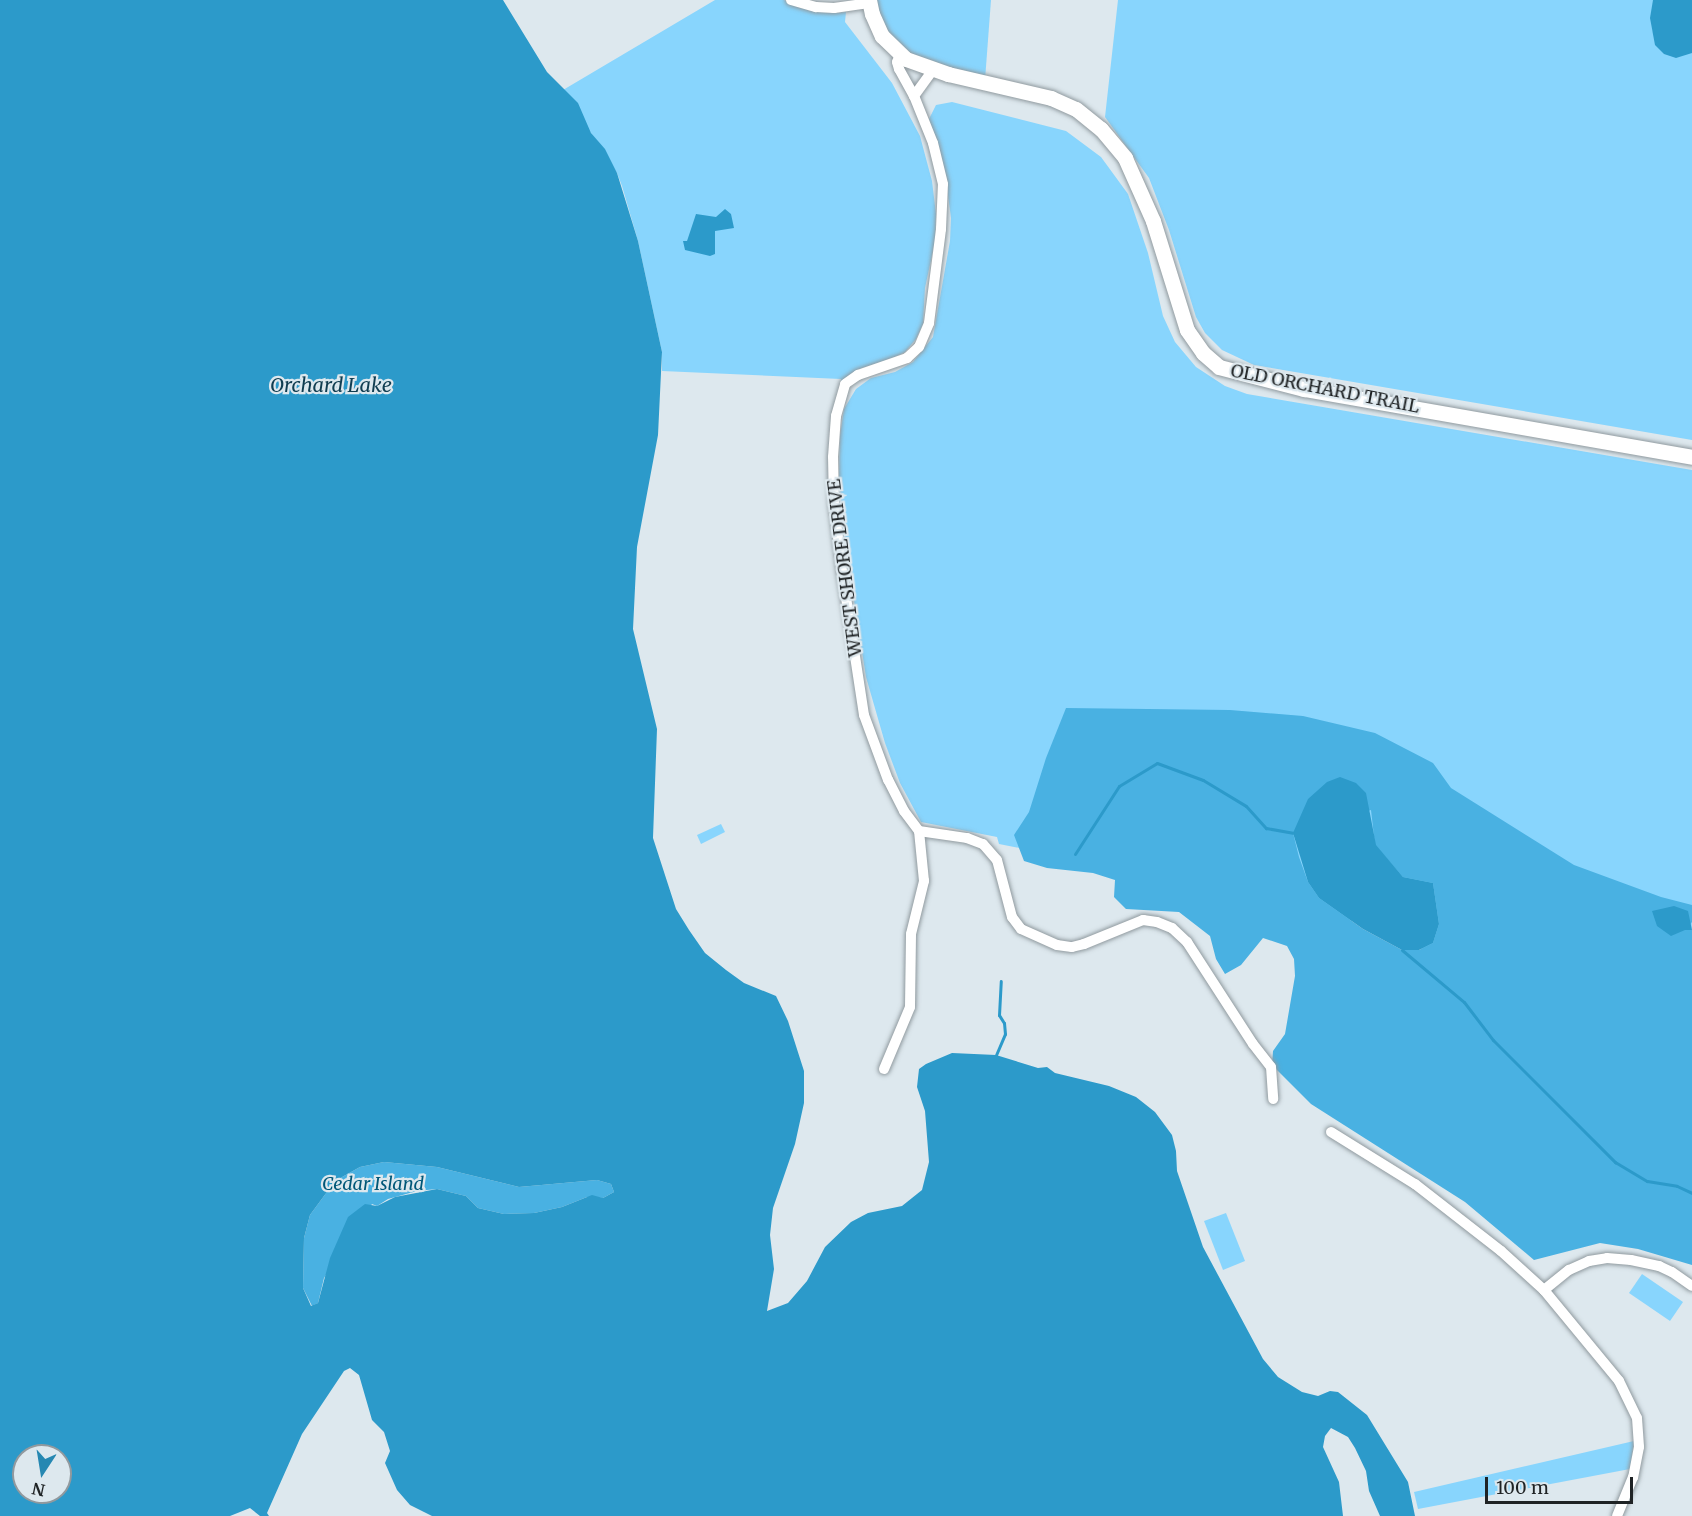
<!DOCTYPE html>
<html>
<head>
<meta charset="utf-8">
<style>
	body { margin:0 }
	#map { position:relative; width:1692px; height:1516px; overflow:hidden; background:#dde8ee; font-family:Merriweather,serif }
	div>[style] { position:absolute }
	.green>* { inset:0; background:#88d5fd }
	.forest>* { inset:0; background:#49b1e2 }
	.water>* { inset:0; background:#2c9aca }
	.stream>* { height:3px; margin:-1.5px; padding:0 1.5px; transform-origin:1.5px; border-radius:1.5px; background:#2c9aca }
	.roads { filter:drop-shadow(0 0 2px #909a9f) drop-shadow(0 0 2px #909a9f) }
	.street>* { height:10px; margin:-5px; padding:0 5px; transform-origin:5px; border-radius:5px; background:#fff }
	.secondary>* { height:15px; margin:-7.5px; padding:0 7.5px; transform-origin:7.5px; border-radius:7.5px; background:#fff }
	span { translate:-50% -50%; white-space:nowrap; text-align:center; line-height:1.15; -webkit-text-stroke:4.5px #dde8ee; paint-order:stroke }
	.street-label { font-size:18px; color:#1f2325 }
	.park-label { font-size:18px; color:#005778; font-style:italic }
	.water-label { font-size:20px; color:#103d51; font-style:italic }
	.north { position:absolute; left:12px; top:1444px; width:60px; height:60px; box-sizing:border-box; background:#dde8ee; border:2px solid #91999e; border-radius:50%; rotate:192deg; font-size:16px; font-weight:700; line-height:24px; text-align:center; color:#1f2325 }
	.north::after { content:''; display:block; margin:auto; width:21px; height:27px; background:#2688b2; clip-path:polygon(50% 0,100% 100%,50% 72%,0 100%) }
	.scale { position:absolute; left:1485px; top:1477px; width:148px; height:27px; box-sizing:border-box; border:3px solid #1f2325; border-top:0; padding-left:8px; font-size:18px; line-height:21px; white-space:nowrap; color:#1f2325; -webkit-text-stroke:4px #dde8ee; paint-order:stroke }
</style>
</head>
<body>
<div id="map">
	<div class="green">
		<div style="clip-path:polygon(715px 0,784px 0,797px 6px,835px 13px,846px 12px,845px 22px,892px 83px,920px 136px,932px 181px,936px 214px,935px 241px,925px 288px,923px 324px,916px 339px,905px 352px,891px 359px,862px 368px,841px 385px,841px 379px,662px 371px,662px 352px,638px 241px,622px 186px,617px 173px,563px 90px)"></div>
		<div style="clip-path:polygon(872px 0,991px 0,985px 80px,913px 61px,871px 11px)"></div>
		<div style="clip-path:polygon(1118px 0,1692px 0,1692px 440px,1254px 365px,1222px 350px,1205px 333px,1196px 317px,1169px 230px,1149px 178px,1105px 117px)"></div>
		<div style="clip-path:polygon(952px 102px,1066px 131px,1101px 157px,1128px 194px,1148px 253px,1163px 316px,1175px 342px,1196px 367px,1225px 386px,1247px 394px,1692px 470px,1692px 1056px,1312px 905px,999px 844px,997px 837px,921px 822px,900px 783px,885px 743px,866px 677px,844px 537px,839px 483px,840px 436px,844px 409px,856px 389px,871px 378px,895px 372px,913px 362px,933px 337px,950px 241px,951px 218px,946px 180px,929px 119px,936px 105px)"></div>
		<div style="clip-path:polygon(721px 824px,725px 832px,701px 844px,697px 835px)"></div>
		<div style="clip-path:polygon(1226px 1213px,1245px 1261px,1223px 1270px,1204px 1221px)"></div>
		<div style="clip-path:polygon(1642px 1274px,1683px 1302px,1670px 1321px,1629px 1293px)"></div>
		<div style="clip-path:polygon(1634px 1441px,1630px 1469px,1418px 1509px,1414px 1492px)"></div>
	</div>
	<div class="forest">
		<div style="clip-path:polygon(evenodd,1066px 708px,1230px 710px,1303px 716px,1375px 733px,1433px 763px,1451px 788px,1574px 865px,1661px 897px,1692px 905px,1692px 922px,1685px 930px,1692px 930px,1692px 1265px,1638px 1249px,1600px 1243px,1534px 1260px,1465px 1202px,1311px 1104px,1272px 1065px,1273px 1051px,1285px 1034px,1295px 976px,1294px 959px,1287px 946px,1263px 938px,1241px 965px,1225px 974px,1216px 959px,1210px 936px,1179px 912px,1126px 909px,1114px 897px,1115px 880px,1093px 873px,1047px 868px,1024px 861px,1014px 835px,1029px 812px,1046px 758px,1066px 708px,1371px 810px,1375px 845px,1403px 877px,1433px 883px,1439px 924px,1433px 943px,1419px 950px,1402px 950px,1363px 929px,1319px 898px,1308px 882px,1299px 857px,1293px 833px,1371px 810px)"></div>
		<div style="clip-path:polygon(384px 1162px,437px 1167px,519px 1187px,597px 1180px,611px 1184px,614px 1192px,603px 1198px,587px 1197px,562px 1207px,534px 1213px,504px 1214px,478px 1208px,466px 1196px,437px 1189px,417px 1191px,388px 1199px,377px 1206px,372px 1204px,324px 1278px,318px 1303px,312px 1306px,303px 1288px,304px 1238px,310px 1215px,335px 1181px,360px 1167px)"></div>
	</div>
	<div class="water">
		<div style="clip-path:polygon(evenodd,0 0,503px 0,547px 72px,578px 103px,591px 133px,605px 149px,617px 173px,638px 241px,662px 352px,658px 435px,637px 547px,633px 629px,657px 729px,653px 838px,676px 909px,689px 930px,705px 953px,726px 970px,744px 983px,776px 996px,788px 1021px,804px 1071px,804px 1103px,795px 1144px,773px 1208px,770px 1235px,774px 1269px,767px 1311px,788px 1303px,807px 1281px,825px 1247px,851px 1222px,868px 1213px,902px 1206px,922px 1190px,929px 1162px,925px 1111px,917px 1087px,919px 1069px,926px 1064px,952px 1053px,996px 1055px,1038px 1068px,1047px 1067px,1055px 1073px,1109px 1086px,1136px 1097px,1155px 1112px,1172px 1135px,1176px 1151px,1177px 1171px,1203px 1247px,1263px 1359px,1278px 1377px,1302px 1392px,1318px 1396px,1330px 1391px,1338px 1392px,1367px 1415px,1408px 1482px,1415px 1516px,1380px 1516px,1369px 1491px,1366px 1471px,1355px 1448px,1348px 1437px,1331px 1428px,1325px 1436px,1323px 1447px,1339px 1482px,1343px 1516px,432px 1516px,410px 1505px,397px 1490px,385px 1463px,390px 1451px,384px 1432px,372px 1420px,359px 1375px,350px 1368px,344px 1371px,302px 1434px,267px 1513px,269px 1516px,260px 1516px,250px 1508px,230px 1516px,0 1516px,0 0,384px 1162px,437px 1167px,519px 1187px,597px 1180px,611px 1184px,614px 1192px,603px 1198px,592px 1195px,562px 1207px,534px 1213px,504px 1214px,478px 1208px,466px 1196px,437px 1189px,395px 1197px,377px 1206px,365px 1204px,348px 1217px,330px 1258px,318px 1303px,311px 1306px,303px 1288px,304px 1238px,310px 1215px,335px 1181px,360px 1167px,384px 1162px,0 0,24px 1456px,60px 1456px,60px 1492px,24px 1492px,24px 1456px)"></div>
		<div style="clip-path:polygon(1653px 0,1692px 0,1692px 53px,1676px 58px,1664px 54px,1655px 45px,1650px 18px)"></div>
		<div style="clip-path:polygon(725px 209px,731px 214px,734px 228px,715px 231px,715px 254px,710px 256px,685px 250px,683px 241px,687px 241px,696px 214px,716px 217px)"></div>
		<div style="clip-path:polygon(1340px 777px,1356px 783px,1366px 793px,1376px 845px,1403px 877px,1433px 883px,1439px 924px,1433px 943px,1419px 950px,1402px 950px,1363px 929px,1319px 898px,1308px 882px,1293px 833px,1308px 799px,1327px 782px)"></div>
		<div style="clip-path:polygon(1674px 906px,1688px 911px,1692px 930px,1685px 930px,1671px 936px,1657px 926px,1652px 911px)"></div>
	</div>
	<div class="stream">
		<div style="left:1075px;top:854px;width:81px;rotate:-57.1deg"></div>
		<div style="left:1119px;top:786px;width:44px;rotate:-31.2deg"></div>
		<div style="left:1157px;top:763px;width:49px;rotate:20.3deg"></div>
		<div style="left:1203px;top:780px;width:50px;rotate:31.2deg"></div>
		<div style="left:1246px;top:806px;width:30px;rotate:48deg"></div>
		<div style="left:1266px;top:828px;width:27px;rotate:10deg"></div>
		<div style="left:1402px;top:950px;width:81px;rotate:40deg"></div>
		<div style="left:1464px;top:1002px;width:48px;rotate:52.7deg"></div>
		<div style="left:1493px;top:1040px;width:173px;rotate:45deg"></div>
		<div style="left:1615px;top:1162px;width:37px;rotate:31deg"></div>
		<div style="left:1647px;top:1181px;width:30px;rotate:9deg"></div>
		<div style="left:1677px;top:1186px;width:17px;rotate:25deg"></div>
		<div style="left:996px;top:1055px;width:23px;rotate:-67deg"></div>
		<div style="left:1005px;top:1034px;width:11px;rotate:-95deg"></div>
		<div style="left:1004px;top:1023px;width:9px;rotate:-122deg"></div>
		<div style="left:999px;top:1015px;width:34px;rotate:-87deg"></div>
	</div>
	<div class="roads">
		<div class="street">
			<div style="left:791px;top:0;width:26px;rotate:16deg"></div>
			<div style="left:816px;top:7px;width:18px;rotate:3deg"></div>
			<div style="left:834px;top:8px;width:35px;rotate:-8deg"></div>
			<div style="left:914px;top:96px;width:32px;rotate:-54deg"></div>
			<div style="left:919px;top:831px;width:49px;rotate:8.3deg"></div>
			<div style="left:967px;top:838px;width:17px;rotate:21deg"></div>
			<div style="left:983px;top:844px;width:21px;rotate:49deg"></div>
			<div style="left:997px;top:860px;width:59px;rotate:75.3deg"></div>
			<div style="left:1012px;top:917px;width:15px;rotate:53deg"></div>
			<div style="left:1021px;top:929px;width:39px;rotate:24deg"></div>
			<div style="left:1057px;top:945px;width:15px;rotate:8deg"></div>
			<div style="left:1072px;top:947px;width:12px;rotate:-14deg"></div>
			<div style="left:1084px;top:944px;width:64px;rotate:-22.1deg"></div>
			<div style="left:1143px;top:920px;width:14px;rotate:8deg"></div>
			<div style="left:1157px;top:922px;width:16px;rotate:22deg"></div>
			<div style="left:1172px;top:928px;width:21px;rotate:43deg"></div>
			<div style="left:1187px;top:942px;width:121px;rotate:57.1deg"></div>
			<div style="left:1253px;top:1044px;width:29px;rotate:52deg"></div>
			<div style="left:1271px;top:1067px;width:32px;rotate:86deg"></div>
			<div style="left:884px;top:1069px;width:67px;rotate:-67.2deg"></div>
			<div style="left:910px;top:1007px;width:73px;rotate:-89.2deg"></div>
			<div style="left:911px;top:934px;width:55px;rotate:-76.2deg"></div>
			<div style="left:924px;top:881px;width:50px;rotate:-95.7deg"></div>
			<div style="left:919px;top:831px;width:25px;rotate:-127deg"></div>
			<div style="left:904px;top:811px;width:35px;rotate:-117deg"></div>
			<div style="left:888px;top:780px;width:69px;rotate:-110.3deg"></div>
			<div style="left:864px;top:715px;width:146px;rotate:-98.7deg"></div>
			<div style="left:842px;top:571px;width:67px;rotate:-96.8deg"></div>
			<div style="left:834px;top:504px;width:47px;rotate:-91.2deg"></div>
			<div style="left:833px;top:457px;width:41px;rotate:-85.8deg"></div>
			<div style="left:836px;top:416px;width:33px;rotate:-74deg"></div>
			<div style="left:845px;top:384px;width:16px;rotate:-35deg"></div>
			<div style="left:858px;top:375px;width:52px;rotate:-19.1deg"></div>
			<div style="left:907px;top:358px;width:16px;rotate:-43deg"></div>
			<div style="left:919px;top:347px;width:26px;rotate:-67deg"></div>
			<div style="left:929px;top:323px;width:95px;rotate:-82.7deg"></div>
			<div style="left:941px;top:229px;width:45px;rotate:-87.5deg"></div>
			<div style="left:943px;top:184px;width:42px;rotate:-103.7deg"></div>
			<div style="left:933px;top:143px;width:51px;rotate:-112deg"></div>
			<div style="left:914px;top:96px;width:31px;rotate:-119deg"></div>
			<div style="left:899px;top:69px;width:7px;rotate:-106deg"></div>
			<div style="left:897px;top:62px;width:8px;rotate:-67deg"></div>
			<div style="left:1331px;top:1132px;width:99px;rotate:31.8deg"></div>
			<div style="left:1415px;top:1184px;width:109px;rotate:37.9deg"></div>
			<div style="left:1501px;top:1251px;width:58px;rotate:42.2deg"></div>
			<div style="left:1544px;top:1290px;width:118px;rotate:50.5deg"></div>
			<div style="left:1619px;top:1381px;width:41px;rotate:64.1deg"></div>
			<div style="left:1637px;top:1418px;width:29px;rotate:86deg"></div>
			<div style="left:1639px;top:1447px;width:31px;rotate:101deg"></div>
			<div style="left:1633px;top:1477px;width:42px;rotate:112.3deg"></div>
			<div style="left:1544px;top:1290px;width:32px;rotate:-39deg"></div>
			<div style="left:1569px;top:1270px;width:22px;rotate:-24deg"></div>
			<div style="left:1589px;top:1261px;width:18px;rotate:-9deg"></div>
			<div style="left:1607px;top:1258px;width:24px;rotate:5deg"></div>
			<div style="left:1631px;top:1260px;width:29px;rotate:12deg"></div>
			<div style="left:1659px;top:1266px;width:14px;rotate:25deg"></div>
			<div style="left:1672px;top:1272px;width:24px;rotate:35deg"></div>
		</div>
		<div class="secondary">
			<div style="left:869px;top:0;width:14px;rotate:78deg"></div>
			<div style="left:872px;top:14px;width:24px;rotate:66deg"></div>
			<div style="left:882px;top:36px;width:33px;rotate:44deg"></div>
			<div style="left:906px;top:59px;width:45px;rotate:19.7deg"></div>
			<div style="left:948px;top:74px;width:106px;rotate:13.1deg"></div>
			<div style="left:1051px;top:98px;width:27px;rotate:24deg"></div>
			<div style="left:1076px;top:109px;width:32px;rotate:39deg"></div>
			<div style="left:1101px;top:129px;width:38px;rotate:50deg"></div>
			<div style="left:1125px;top:158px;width:69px;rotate:66deg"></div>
			<div style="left:1153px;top:221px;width:114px;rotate:72.7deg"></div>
			<div style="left:1187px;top:330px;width:28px;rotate:55deg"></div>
			<div style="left:1203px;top:353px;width:21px;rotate:41deg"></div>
			<div style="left:1219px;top:367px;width:88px;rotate:14.5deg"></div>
			<div style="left:1304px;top:389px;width:394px;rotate:9.9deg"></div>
		</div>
	</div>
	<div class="street-label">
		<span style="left:1325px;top:389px;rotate:11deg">OLD ORCHARD TRAIL</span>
		<span style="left:845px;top:568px;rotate:-97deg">WEST SHORE DRIVE</span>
	</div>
	<div class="park-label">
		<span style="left:373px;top:1184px">Cedar Island</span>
	</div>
	<div class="water-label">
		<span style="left:331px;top:384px">Orchard Lake</span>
	</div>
	<div class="north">N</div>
	<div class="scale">100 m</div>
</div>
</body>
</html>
